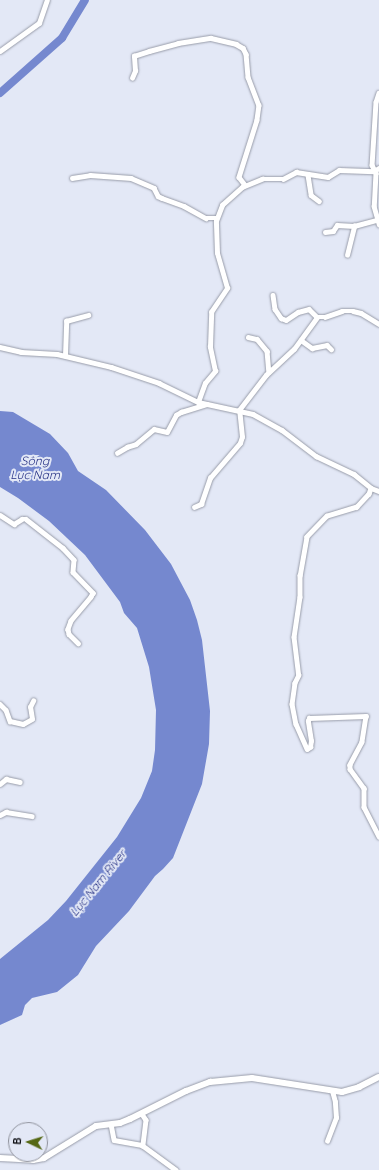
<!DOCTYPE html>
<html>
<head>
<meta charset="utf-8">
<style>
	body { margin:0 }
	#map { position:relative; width:379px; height:1170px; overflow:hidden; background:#e3e8f6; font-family:Quicksand,sans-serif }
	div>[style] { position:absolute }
	.water>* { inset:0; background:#7588cf }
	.river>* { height:8px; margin:-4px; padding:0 4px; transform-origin:4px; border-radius:4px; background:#7588cf }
	.roads { filter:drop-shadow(0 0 1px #989ca9) drop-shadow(0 0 1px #989ca9) }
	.street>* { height:4.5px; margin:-2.25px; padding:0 2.25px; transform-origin:2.25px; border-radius:2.25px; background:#fff }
	.secondary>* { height:6px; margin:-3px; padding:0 3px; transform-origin:3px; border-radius:3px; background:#fff }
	span { translate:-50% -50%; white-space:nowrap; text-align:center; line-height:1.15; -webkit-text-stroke:4px #e3e8f6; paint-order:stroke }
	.water-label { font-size:12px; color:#263185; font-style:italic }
	.north { position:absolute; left:8px; top:1122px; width:40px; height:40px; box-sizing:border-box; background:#e3e8f6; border:1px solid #8e919b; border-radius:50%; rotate:274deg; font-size:11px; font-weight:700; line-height:16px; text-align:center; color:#0e0f13 }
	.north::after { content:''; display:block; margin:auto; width:14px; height:18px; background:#556814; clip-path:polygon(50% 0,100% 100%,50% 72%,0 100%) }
</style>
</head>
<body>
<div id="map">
	<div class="water">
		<div style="clip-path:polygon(0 411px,13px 412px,50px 434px,68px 453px,78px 471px,106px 490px,145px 530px,171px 564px,190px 600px,197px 620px,202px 640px,210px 711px,209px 744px,202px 784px,173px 858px,163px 869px,155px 876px,129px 911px,96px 946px,78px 975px,57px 992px,32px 998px,25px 1005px,22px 1015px,0 1025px,0 959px,48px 920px,66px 901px,117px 837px,141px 798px,152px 771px,155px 750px,156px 710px,149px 667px,137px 628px,124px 613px,120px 602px,85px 555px,49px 521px,18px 498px,0 487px)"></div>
	</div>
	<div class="river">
		<div style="left:0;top:93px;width:83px;rotate:-41.6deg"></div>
		<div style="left:62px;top:38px;width:44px;rotate:-58.8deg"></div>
	</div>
	<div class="roads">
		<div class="street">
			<div style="left:0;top:51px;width:48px;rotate:-35.7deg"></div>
			<div style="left:39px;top:23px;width:24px;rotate:-71deg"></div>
			<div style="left:132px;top:78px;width:8px;rotate:-67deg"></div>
			<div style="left:135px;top:71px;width:15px;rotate:-94deg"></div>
			<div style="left:134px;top:56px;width:16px;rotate:-18deg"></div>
			<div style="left:149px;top:51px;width:30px;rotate:-15deg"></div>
			<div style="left:178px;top:43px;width:33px;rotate:-9deg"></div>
			<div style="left:211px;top:38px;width:26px;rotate:13deg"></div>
			<div style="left:236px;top:44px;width:8px;rotate:30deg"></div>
			<div style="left:243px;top:48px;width:7px;rotate:63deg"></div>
			<div style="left:246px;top:54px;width:23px;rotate:85deg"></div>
			<div style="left:248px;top:77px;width:30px;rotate:69deg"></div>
			<div style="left:259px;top:105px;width:15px;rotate:98deg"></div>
			<div style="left:257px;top:120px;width:60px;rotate:107.5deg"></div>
			<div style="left:239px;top:177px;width:10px;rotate:53deg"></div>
			<div style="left:379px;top:93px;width:9px;rotate:108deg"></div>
			<div style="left:376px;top:102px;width:63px;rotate:93.6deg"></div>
			<div style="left:372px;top:165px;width:9px;rotate:63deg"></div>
			<div style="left:376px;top:173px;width:33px;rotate:93deg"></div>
			<div style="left:374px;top:206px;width:19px;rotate:74deg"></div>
			<div style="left:308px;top:175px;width:20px;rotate:81deg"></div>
			<div style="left:311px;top:195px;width:10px;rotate:37deg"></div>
			<div style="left:72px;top:178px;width:18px;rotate:-9deg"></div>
			<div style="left:90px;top:175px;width:41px;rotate:4.2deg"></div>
			<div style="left:131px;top:178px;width:25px;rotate:23deg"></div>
			<div style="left:154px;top:188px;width:9px;rotate:63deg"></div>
			<div style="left:158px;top:196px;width:4px;rotate:27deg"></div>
			<div style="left:162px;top:198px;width:23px;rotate:20deg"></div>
			<div style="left:184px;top:206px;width:25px;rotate:29deg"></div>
			<div style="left:206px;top:218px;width:10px"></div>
			<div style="left:325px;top:232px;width:8px;rotate:-7deg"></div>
			<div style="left:333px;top:231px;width:7px;rotate:-56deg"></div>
			<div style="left:337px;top:225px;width:17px;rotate:3deg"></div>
			<div style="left:354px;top:226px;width:24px;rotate:-15deg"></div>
			<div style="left:347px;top:255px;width:30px;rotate:-76deg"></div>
			<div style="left:273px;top:295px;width:14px;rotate:82deg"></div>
			<div style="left:275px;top:309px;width:11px;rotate:56deg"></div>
			<div style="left:281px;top:318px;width:5px;rotate:22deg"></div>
			<div style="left:286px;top:320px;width:14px;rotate:-34deg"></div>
			<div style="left:298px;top:312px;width:11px;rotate:-15deg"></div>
			<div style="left:309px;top:309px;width:11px;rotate:45deg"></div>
			<div style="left:248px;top:337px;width:9px;rotate:13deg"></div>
			<div style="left:257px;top:339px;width:16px;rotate:50deg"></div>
			<div style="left:267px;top:351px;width:21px;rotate:85deg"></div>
			<div style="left:301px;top:340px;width:14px;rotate:36deg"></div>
			<div style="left:312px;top:348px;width:15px;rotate:-11deg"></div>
			<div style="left:327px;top:345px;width:6px;rotate:45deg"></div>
			<div style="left:0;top:347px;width:22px;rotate:13deg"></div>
			<div style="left:21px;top:352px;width:36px;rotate:3deg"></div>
			<div style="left:57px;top:354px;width:56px;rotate:13.5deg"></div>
			<div style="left:111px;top:367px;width:51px;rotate:18.4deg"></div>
			<div style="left:159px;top:383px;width:43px;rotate:26deg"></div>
			<div style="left:198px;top:402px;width:56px;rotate:12.3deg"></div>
			<div style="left:253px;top:414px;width:33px;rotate:29deg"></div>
			<div style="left:282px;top:430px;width:43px;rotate:37.4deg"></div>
			<div style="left:316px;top:456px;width:42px;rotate:25.3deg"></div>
			<div style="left:354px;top:474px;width:22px;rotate:39deg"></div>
			<div style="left:371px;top:488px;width:9px;rotate:21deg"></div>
			<div style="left:65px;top:356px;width:35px;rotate:-88deg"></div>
			<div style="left:66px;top:321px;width:23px;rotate:-15deg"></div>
			<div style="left:198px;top:402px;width:20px;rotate:-70deg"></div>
			<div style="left:205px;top:383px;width:16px;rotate:-50deg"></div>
			<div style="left:215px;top:371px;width:25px;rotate:-102deg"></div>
			<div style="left:210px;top:347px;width:35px;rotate:-88deg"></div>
			<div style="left:211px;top:312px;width:29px;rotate:-56deg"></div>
			<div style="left:227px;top:288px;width:36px;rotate:-106deg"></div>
			<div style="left:217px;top:253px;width:32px;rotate:-92deg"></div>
			<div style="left:216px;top:221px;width:17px;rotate:-69deg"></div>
			<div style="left:222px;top:205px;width:27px;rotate:-42deg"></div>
			<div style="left:242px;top:187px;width:22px;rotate:-22deg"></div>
			<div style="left:262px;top:179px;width:21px"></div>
			<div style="left:283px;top:179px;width:15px;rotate:-28deg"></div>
			<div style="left:296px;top:172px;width:32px;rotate:9deg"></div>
			<div style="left:328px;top:177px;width:13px;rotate:-32deg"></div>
			<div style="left:339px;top:170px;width:35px;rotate:2deg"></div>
			<div style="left:374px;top:171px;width:6px;rotate:-31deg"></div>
			<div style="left:117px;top:453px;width:12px;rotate:-31deg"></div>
			<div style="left:127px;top:447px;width:9px;rotate:-18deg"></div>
			<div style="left:136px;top:444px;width:23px;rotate:-40deg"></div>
			<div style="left:154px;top:429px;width:13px;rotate:13deg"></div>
			<div style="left:167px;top:432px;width:19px;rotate:-62deg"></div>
			<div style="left:176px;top:415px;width:6px;rotate:-31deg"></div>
			<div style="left:181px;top:412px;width:27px;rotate:-17deg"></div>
			<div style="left:371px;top:488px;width:6px;rotate:108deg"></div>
			<div style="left:369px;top:494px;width:18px;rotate:133deg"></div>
			<div style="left:357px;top:507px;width:31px;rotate:163deg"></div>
			<div style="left:327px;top:516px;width:29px;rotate:134deg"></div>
			<div style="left:307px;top:537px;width:39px;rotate:100deg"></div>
			<div style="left:300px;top:575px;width:22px;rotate:90deg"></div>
			<div style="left:300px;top:597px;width:40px;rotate:98.5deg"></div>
			<div style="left:294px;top:637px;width:38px;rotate:83deg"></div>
			<div style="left:299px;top:675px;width:9px;rotate:117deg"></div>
			<div style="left:295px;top:683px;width:21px;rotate:98deg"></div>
			<div style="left:292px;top:704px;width:20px;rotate:79deg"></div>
			<div style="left:296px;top:724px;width:27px;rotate:66deg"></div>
			<div style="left:307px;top:749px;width:4px;rotate:-34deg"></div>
			<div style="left:310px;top:747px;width:6px;rotate:-81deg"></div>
			<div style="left:311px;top:741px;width:20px;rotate:-99deg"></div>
			<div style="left:308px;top:721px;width:3px;rotate:-72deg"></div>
			<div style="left:309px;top:718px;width:57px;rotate:-2deg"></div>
			<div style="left:366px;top:716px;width:26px;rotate:99deg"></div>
			<div style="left:362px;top:742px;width:26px;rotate:118deg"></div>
			<div style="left:350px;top:765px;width:4px;rotate:90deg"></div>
			<div style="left:350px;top:769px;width:24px;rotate:54deg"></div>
			<div style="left:364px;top:788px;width:19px;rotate:90deg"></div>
			<div style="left:364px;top:807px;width:33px;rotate:63deg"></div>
			<div style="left:194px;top:507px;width:8px;rotate:-23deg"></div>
			<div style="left:201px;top:504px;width:28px;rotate:-71deg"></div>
			<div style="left:210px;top:478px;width:46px;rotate:-49.4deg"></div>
			<div style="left:240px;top:443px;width:6px;rotate:-72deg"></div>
			<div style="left:242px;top:437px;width:27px;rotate:-96deg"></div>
			<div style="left:239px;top:410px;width:44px;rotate:-52.4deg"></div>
			<div style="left:266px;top:375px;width:38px;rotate:-43deg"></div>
			<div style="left:294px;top:349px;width:39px;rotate:-54deg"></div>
			<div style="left:317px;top:317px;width:8px"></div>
			<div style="left:325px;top:317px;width:18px;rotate:-19deg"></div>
			<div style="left:342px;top:311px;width:11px"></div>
			<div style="left:353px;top:311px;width:8px;rotate:14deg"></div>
			<div style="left:361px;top:313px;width:21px;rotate:31deg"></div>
			<div style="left:0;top:515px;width:17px;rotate:33deg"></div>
			<div style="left:14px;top:524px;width:9px;rotate:-32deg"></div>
			<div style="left:22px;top:519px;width:4px"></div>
			<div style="left:26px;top:519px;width:47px;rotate:38.1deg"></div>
			<div style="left:63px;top:548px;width:16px;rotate:47deg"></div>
			<div style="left:74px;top:560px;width:12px;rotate:95deg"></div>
			<div style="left:73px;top:572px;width:29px;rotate:46deg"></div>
			<div style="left:93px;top:593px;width:4px;rotate:117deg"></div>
			<div style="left:91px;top:597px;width:31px;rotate:130deg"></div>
			<div style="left:71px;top:621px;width:9px;rotate:111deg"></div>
			<div style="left:68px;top:629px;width:5px;rotate:79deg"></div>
			<div style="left:69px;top:634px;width:13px;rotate:45deg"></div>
			<div style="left:0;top:704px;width:8px;rotate:45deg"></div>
			<div style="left:6px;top:710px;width:12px;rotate:70deg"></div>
			<div style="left:10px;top:721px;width:13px;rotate:13deg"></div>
			<div style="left:23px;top:724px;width:10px;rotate:-29deg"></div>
			<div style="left:32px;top:719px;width:12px;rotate:-99deg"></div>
			<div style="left:30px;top:707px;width:7px;rotate:-63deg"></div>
			<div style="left:0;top:784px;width:8px;rotate:-40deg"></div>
			<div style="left:6px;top:779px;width:14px;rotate:12deg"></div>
			<div style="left:0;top:815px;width:7px;rotate:-27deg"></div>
			<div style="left:6px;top:812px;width:26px;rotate:9deg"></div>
			<div style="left:142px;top:1114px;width:7px;rotate:56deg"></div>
			<div style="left:146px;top:1120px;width:26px;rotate:97deg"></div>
			<div style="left:111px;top:1124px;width:16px;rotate:79deg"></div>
			<div style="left:114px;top:1140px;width:28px;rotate:10deg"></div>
			<div style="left:142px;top:1145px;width:42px;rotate:36.3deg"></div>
			<div style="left:327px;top:1141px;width:25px;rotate:-69deg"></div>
			<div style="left:336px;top:1118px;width:16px;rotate:-94deg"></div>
			<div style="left:335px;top:1102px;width:11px;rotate:-105deg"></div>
		</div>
		<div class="secondary">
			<div style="left:0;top:1158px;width:33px;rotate:3deg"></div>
			<div style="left:33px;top:1160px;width:11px;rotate:-10deg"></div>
			<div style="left:44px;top:1158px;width:61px;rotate:-31.6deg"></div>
			<div style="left:96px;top:1126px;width:24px;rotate:-7deg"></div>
			<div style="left:120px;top:1123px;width:11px;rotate:-22deg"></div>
			<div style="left:130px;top:1119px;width:63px;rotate:-26.6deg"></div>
			<div style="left:186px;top:1091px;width:26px;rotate:-21deg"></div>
			<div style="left:210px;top:1082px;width:42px;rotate:-5.4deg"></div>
			<div style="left:252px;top:1078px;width:91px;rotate:8.8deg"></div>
			<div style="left:342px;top:1092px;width:18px;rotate:-16deg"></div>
			<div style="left:359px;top:1087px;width:22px;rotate:-27deg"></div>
		</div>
	</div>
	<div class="water-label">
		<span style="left:35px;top:468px">Sông<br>Lục Nam</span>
		<span style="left:98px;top:883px;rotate:-51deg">Lục Nam River</span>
	</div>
	<div class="north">B</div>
</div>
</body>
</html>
